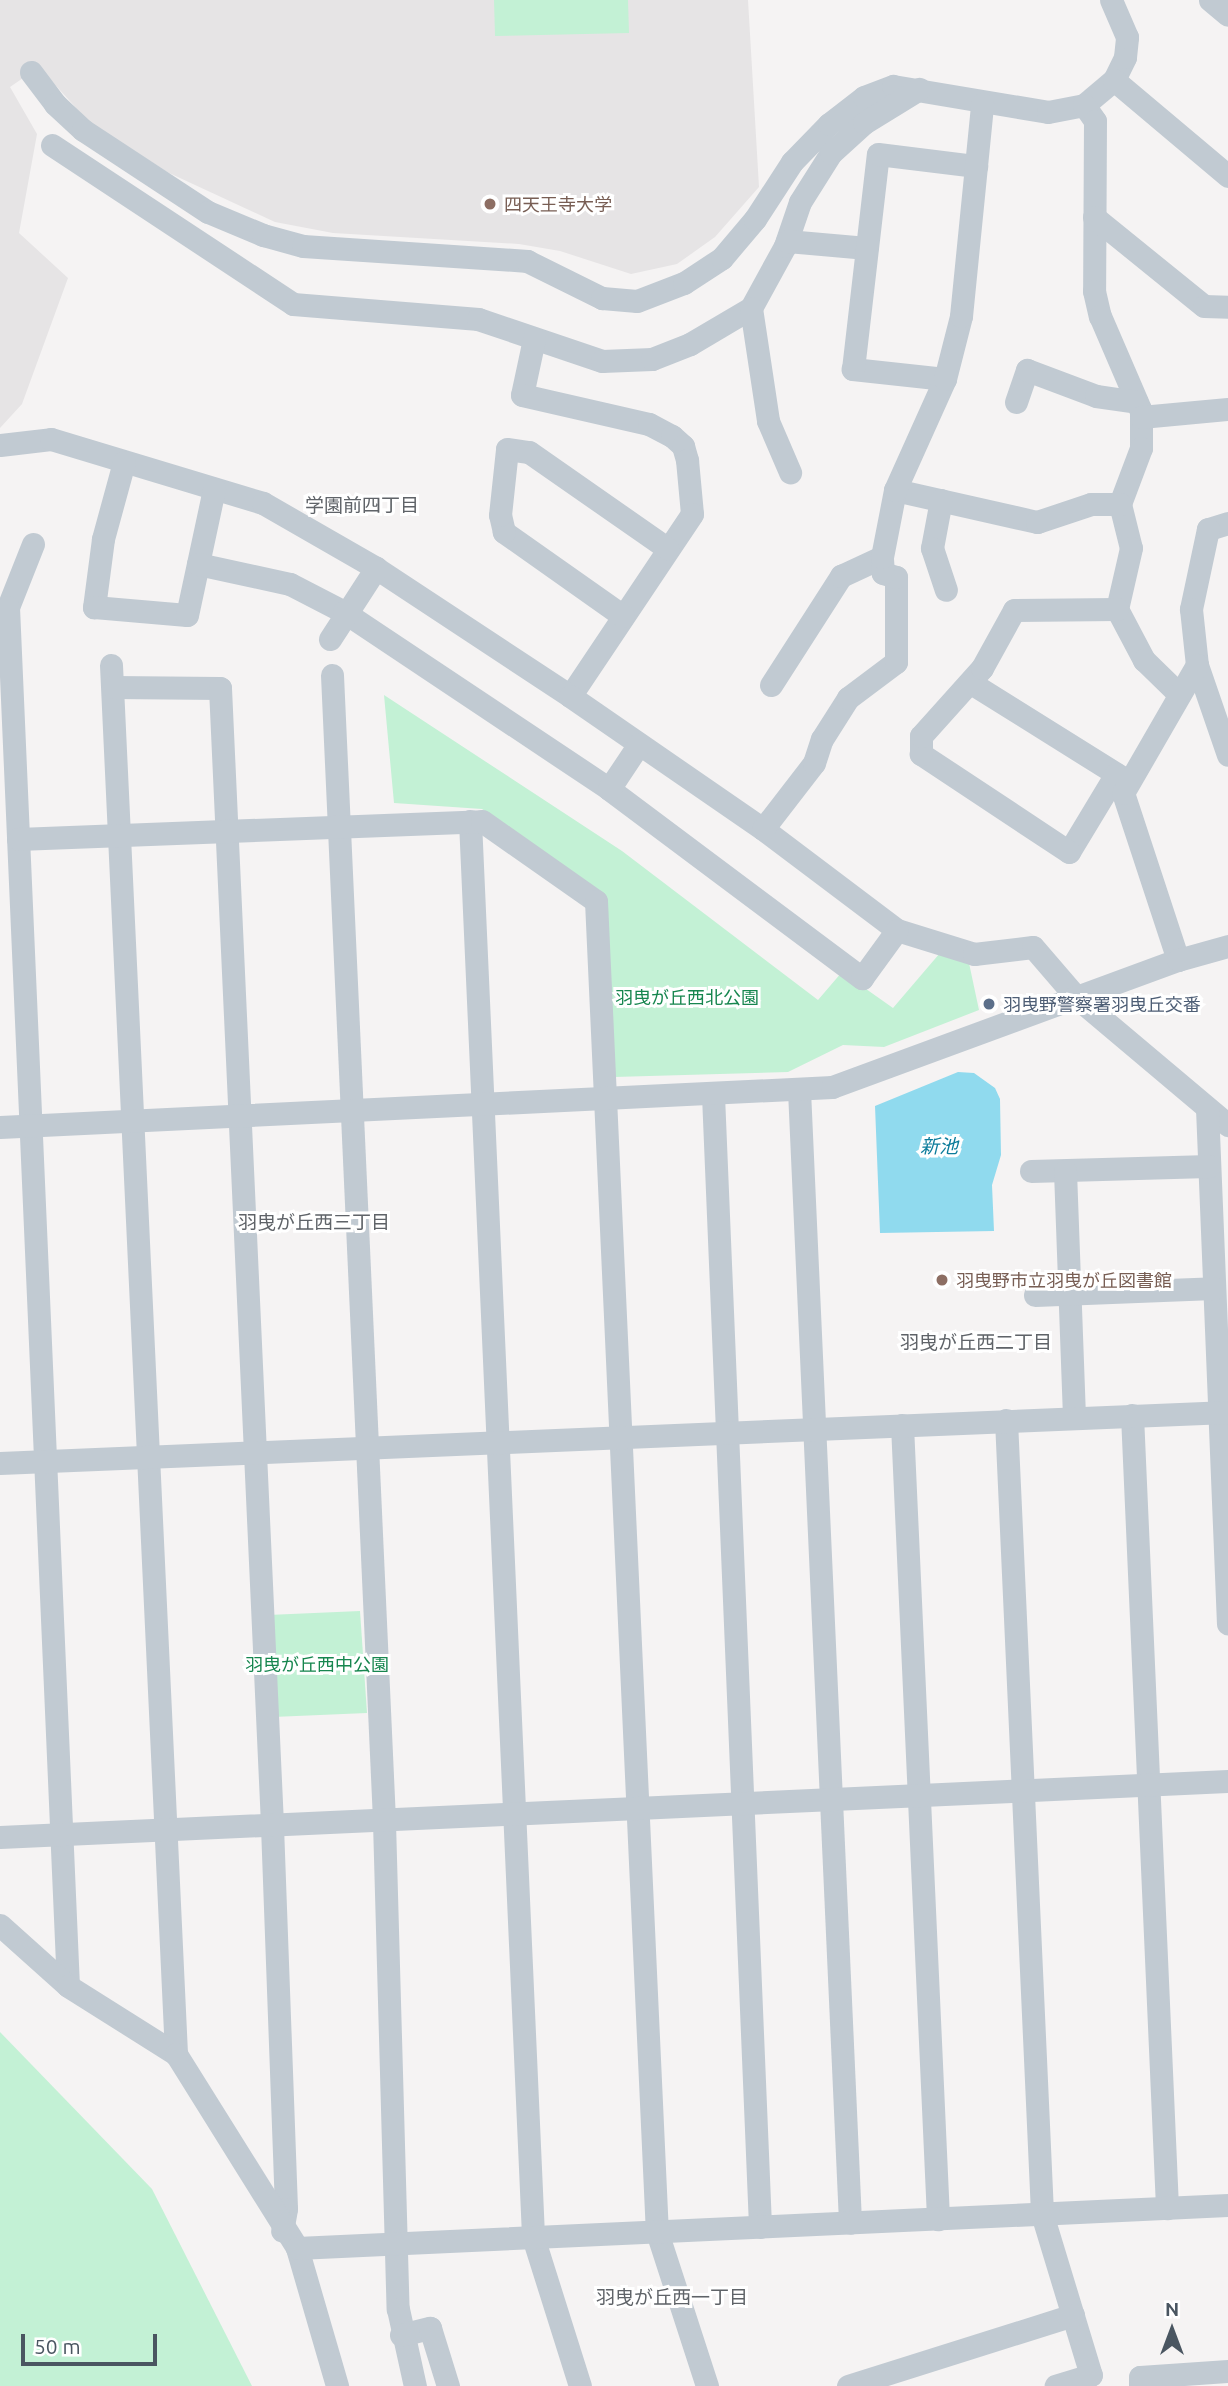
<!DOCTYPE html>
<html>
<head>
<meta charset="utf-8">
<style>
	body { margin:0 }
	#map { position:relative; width:1228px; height:2386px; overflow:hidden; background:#f5f3f3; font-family:Ubuntu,"Noto Sans JP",sans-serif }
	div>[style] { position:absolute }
	.education>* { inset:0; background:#e6e4e5 }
	.green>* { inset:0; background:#c3f1d5 }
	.water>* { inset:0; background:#90daee }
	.minor>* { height:23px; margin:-11.5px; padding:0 11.5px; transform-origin:11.5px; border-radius:11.5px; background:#c1cad2 }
	.dots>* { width:19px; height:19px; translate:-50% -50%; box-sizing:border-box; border:4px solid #fff; border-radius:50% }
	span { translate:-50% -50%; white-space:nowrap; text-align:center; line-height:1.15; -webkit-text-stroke:6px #fff; paint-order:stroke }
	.education-label { font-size:18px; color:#785e54 }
	.left { translate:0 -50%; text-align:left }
	.park-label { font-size:18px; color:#17864f }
	.service-label { font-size:18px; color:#4e5e75 }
	.neighbourhood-label { font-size:19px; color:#5f6368 }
	.water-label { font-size:19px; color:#0c7c9b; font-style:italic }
	.north { position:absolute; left:1137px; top:2295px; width:70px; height:70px; -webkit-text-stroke:5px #fff; paint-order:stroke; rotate:0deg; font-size:19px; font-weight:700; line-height:28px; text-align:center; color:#4a5661 }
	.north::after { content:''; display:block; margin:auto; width:24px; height:32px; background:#4a5661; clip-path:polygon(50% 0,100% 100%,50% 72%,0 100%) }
	.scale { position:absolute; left:21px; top:2334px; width:136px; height:32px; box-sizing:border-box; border:4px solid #4a5661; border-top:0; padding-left:9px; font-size:21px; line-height:24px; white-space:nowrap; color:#4a5661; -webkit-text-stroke:5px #fff; paint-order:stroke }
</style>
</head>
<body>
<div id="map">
	<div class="education">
		<div style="clip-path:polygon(0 0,748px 0,759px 187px,715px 237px,677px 264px,631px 274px,560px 251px,519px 244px,333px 233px,275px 222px,167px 172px,88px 121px,39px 67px,10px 87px,37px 134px,19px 233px,68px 278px,22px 404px,0 428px)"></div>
	</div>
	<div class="green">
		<div style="clip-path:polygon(494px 0,628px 0,629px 33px,495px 36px)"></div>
		<div style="clip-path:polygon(384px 695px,622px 851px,818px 1000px,842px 972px,893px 1008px,940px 953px,969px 963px,979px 1010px,884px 1047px,843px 1045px,788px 1072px,614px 1077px,604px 894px,482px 809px,394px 803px)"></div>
		<div style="clip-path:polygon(360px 1611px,367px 1713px,273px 1717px,268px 1615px)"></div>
		<div style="clip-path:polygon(0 2032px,152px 2189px,252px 2386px,0 2386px)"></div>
	</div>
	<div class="water">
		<div style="clip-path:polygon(958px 1072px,974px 1073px,995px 1088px,1000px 1099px,1001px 1155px,992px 1185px,994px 1231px,880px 1233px,875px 1106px)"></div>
	</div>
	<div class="minor">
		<div style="left:1210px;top:0;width:23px;rotate:40deg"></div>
		<div style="left:31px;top:72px;width:40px;rotate:53deg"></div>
		<div style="left:55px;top:104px;width:38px;rotate:43deg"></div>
		<div style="left:83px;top:130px;width:149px;rotate:33.3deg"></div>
		<div style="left:208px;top:212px;width:60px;rotate:22.7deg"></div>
		<div style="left:263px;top:235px;width:41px;rotate:15.4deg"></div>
		<div style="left:303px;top:246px;width:225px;rotate:3.8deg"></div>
		<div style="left:527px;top:261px;width:84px;rotate:26.3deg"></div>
		<div style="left:602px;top:298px;width:35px;rotate:5deg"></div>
		<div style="left:637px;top:301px;width:50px;rotate:-21deg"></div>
		<div style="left:684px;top:283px;width:45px;rotate:-33.3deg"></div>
		<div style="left:722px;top:258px;width:51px;rotate:-49.8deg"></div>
		<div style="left:755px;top:219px;width:68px;rotate:-57deg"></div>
		<div style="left:792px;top:162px;width:53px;rotate:-45.8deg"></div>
		<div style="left:829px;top:124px;width:44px;rotate:-37.6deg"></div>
		<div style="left:864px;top:97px;width:31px;rotate:-21deg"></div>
		<div style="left:893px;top:86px;width:157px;rotate:9.5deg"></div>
		<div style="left:1048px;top:112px;width:37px;rotate:-11deg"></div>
		<div style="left:1084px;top:105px;width:39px;rotate:-40deg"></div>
		<div style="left:1114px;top:80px;width:25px;rotate:-64deg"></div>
		<div style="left:1125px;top:57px;width:20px;rotate:-84deg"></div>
		<div style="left:1127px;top:37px;width:40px;rotate:-113.4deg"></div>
		<div style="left:1114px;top:80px;width:149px;rotate:40.1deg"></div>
		<div style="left:1084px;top:105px;width:19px;rotate:55deg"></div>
		<div style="left:1095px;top:121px;width:170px;rotate:90.3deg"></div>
		<div style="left:1094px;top:291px;width:26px;rotate:77deg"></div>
		<div style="left:1100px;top:316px;width:103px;rotate:66.7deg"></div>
		<div style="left:1141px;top:411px;width:37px;rotate:90deg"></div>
		<div style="left:1141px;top:448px;width:60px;rotate:110.6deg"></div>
		<div style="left:1120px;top:504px;width:45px;rotate:76deg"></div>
		<div style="left:1131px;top:548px;width:63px;rotate:102.9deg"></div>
		<div style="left:1117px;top:609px;width:58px;rotate:62.1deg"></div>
		<div style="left:1144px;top:660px;width:49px;rotate:44.2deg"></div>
		<div style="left:52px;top:145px;width:289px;rotate:33.4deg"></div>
		<div style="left:293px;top:304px;width:186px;rotate:4.6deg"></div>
		<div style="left:478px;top:319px;width:131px;rotate:18.7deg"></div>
		<div style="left:602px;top:361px;width:50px;rotate:-2.3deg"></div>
		<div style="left:652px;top:359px;width:41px;rotate:-21.5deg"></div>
		<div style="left:690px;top:344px;width:71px;rotate:-30.5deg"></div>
		<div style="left:751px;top:308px;width:71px;rotate:-61.3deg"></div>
		<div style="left:785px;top:246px;width:46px;rotate:-71.2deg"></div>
		<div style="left:800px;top:202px;width:58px;rotate:-57.7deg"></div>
		<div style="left:831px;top:153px;width:45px;rotate:-42.3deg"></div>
		<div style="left:864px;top:123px;width:65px;rotate:-31.7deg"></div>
		<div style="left:1094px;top:217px;width:141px;rotate:39deg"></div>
		<div style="left:1204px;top:306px;width:24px;rotate:2deg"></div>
		<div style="left:787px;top:241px;width:80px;rotate:5deg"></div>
		<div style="left:751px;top:308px;width:114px;rotate:81.4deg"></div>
		<div style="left:768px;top:421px;width:56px;rotate:66.7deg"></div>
		<div style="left:534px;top:339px;width:57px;rotate:102.1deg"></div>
		<div style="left:522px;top:395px;width:130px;rotate:12.9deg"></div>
		<div style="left:649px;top:424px;width:26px;rotate:28deg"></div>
		<div style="left:672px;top:436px;width:15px;rotate:42deg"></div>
		<div style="left:683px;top:446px;width:15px;rotate:74deg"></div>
		<div style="left:687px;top:460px;width:54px;rotate:84.7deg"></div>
		<div style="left:692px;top:514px;width:219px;rotate:123.8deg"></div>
		<div style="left:945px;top:379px;width:93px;rotate:-173.8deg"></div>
		<div style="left:853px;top:369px;width:216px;rotate:-83.4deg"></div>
		<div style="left:878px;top:154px;width:99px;rotate:7deg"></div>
		<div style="left:1016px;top:402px;width:34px;rotate:-71deg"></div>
		<div style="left:1027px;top:370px;width:74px;rotate:20.6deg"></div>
		<div style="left:1096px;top:396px;width:41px;rotate:8.3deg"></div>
		<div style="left:1141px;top:417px;width:87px;rotate:-5.3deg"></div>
		<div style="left:0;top:445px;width:51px;rotate:-6.7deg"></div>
		<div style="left:51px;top:439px;width:221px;rotate:16.8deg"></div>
		<div style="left:263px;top:503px;width:130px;rotate:29.9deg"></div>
		<div style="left:376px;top:568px;width:232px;rotate:33.4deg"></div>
		<div style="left:570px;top:696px;width:234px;rotate:34.6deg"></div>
		<div style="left:763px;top:829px;width:168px;rotate:37deg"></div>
		<div style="left:897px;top:930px;width:81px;rotate:17.3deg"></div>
		<div style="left:974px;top:954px;width:59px;rotate:-6.8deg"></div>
		<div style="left:1033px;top:947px;width:66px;rotate:49.3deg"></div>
		<div style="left:1076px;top:997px;width:199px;rotate:40.1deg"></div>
		<div style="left:124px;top:462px;width:80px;rotate:105.3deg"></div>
		<div style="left:103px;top:539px;width:69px;rotate:97.5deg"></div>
		<div style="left:94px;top:607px;width:93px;rotate:4.9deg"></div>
		<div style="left:187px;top:615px;width:129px;rotate:-77.9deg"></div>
		<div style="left:895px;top:490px;width:146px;rotate:12.7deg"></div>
		<div style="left:1037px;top:522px;width:57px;rotate:-18.4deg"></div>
		<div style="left:1091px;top:504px;width:29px"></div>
		<div style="left:941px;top:500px;width:49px;rotate:100.6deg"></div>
		<div style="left:932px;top:548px;width:44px;rotate:71.6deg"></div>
		<div style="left:1228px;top:523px;width:21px;rotate:163deg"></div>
		<div style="left:1208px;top:529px;width:82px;rotate:102deg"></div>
		<div style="left:1191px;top:609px;width:56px;rotate:83.9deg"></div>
		<div style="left:1197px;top:665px;width:95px;rotate:71deg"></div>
		<div style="left:33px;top:544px;width:68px;rotate:111.6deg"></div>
		<div style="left:8px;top:607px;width:1380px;rotate:87.51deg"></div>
		<div style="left:198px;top:564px;width:94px;rotate:12.3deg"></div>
		<div style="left:290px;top:584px;width:61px;rotate:27.4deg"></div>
		<div style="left:344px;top:612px;width:319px;rotate:33.7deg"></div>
		<div style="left:609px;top:789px;width:316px;rotate:36.8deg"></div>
		<div style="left:862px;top:978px;width:59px;rotate:-53.9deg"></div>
		<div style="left:623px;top:616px;width:146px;rotate:-144.8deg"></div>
		<div style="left:504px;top:532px;width:17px;rotate:-103deg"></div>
		<div style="left:500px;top:515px;width:66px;rotate:-83.9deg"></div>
		<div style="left:507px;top:449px;width:22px;rotate:8deg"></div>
		<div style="left:529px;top:452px;width:169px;rotate:34.9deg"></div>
		<div style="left:330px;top:639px;width:85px;rotate:-57.1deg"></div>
		<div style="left:111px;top:665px;width:1391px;rotate:87.32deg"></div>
		<div style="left:332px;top:675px;width:1148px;rotate:87.4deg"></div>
		<div style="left:384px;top:1822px;width:487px;rotate:88.4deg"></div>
		<div style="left:398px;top:2309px;width:79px;rotate:77.6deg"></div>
		<div style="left:971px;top:683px;width:185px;rotate:32deg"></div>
		<div style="left:771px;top:685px;width:130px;rotate:-57.3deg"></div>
		<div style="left:841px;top:576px;width:45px;rotate:-24.9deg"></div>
		<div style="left:113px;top:687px;width:107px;rotate:0.5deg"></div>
		<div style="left:220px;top:688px;width:1139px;rotate:87.38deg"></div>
		<div style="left:272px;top:1826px;width:383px;rotate:87.9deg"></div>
		<div style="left:286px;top:2209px;width:22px;rotate:100deg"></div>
		<div style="left:1116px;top:774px;width:91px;rotate:121.1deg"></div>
		<div style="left:1069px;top:852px;width:178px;rotate:-146.5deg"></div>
		<div style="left:921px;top:754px;width:18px;rotate:-90deg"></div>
		<div style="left:921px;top:736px;width:91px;rotate:-48.1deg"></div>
		<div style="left:982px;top:668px;width:66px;rotate:-61.1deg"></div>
		<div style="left:1014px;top:610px;width:103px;rotate:-0.6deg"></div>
		<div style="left:609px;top:789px;width:54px;rotate:-56.3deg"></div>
		<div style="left:470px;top:821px;width:1417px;rotate:87.45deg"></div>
		<div style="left:533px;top:2237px;width:156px;rotate:72.5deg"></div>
		<div style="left:763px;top:829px;width:83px;rotate:-52.3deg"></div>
		<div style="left:814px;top:763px;width:25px;rotate:-72deg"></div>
		<div style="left:822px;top:739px;width:49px;rotate:-57.6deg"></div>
		<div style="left:848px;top:698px;width:60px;rotate:-36.9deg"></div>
		<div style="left:896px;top:662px;width:85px;rotate:-90deg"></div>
		<div style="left:896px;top:577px;width:14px;rotate:-163deg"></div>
		<div style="left:883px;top:573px;width:16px;rotate:-94deg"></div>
		<div style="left:882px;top:557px;width:68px;rotate:-79deg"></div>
		<div style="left:895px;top:490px;width:122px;rotate:-65.8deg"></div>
		<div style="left:945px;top:379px;width:65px;rotate:-75.7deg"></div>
		<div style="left:961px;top:316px;width:213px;rotate:-84.3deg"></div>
		<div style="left:18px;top:839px;width:464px;rotate:-2.2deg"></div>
		<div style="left:482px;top:821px;width:139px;rotate:35.1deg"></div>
		<div style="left:596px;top:901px;width:1332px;rotate:87.38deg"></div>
		<div style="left:657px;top:2232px;width:162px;rotate:72deg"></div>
		<div style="left:1178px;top:960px;width:176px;rotate:-108.2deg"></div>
		<div style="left:1123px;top:793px;width:148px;rotate:-60deg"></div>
		<div style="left:799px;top:1090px;width:1134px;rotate:87.42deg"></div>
		<div style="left:713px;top:1095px;width:1133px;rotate:87.62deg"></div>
		<div style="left:1207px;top:1108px;width:516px;rotate:87.67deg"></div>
		<div style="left:0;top:1127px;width:833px;rotate:-2.75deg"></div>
		<div style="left:832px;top:1087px;width:369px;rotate:-20.2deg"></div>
		<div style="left:1178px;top:960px;width:52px;rotate:-15.6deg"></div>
		<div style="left:1031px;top:1171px;width:178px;rotate:-1.6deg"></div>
		<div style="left:1065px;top:1171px;width:246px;rotate:87.9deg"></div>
		<div style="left:1035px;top:1295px;width:179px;rotate:-2.2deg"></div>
		<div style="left:1132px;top:1415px;width:794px;rotate:87.47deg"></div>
		<div style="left:1006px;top:1420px;width:795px;rotate:87.4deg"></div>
		<div style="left:1042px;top:2214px;width:168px;rotate:73.1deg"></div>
		<div style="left:1091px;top:2375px;width:37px;rotate:163deg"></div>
		<div style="left:902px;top:1425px;width:795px;rotate:87.4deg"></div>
		<div style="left:0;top:1463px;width:1229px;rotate:-2.38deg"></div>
		<div style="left:0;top:1837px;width:1229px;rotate:-2.61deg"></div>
		<div style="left:0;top:1925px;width:91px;rotate:41.9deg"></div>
		<div style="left:68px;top:1986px;width:128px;rotate:32.2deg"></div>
		<div style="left:176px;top:2054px;width:229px;rotate:58deg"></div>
		<div style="left:297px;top:2248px;width:144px;rotate:73.8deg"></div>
		<div style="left:297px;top:2248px;width:932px;rotate:-2.64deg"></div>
		<div style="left:401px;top:2335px;width:30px;rotate:-14deg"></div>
		<div style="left:430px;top:2328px;width:61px;rotate:72.8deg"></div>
		<div style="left:848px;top:2386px;width:236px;rotate:-17.5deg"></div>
		<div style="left:1140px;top:2386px;width:9px;rotate:-90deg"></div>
		<div style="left:1140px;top:2377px;width:88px;rotate:-3.9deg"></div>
	</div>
	<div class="dots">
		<div style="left:490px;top:204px;background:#8d6e63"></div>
		<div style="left:989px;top:1004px;background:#5c6f8a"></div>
		<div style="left:942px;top:1280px;background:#8d6e63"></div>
	</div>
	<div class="education-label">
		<span class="left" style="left:504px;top:204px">四天王寺大学</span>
		<span class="left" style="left:956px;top:1280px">羽曳野市立羽曳が丘図書館</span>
	</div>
	<div class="park-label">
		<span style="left:687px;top:997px">羽曳が丘西北公園</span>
		<span style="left:317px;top:1664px">羽曳が丘西中公園</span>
	</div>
	<div class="service-label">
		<span class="left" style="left:1003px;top:1004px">羽曳野警察署羽曳丘交番</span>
	</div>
	<div class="neighbourhood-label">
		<span style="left:362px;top:506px">学園前四丁目</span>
		<span style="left:314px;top:1223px">羽曳が丘西三丁目</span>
		<span style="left:976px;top:1343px">羽曳が丘西二丁目</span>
		<span style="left:672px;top:2298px">羽曳が丘西一丁目</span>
	</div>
	<div class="water-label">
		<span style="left:939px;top:1147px">新池</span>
	</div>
	<div class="north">N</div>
	<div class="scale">50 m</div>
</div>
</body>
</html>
